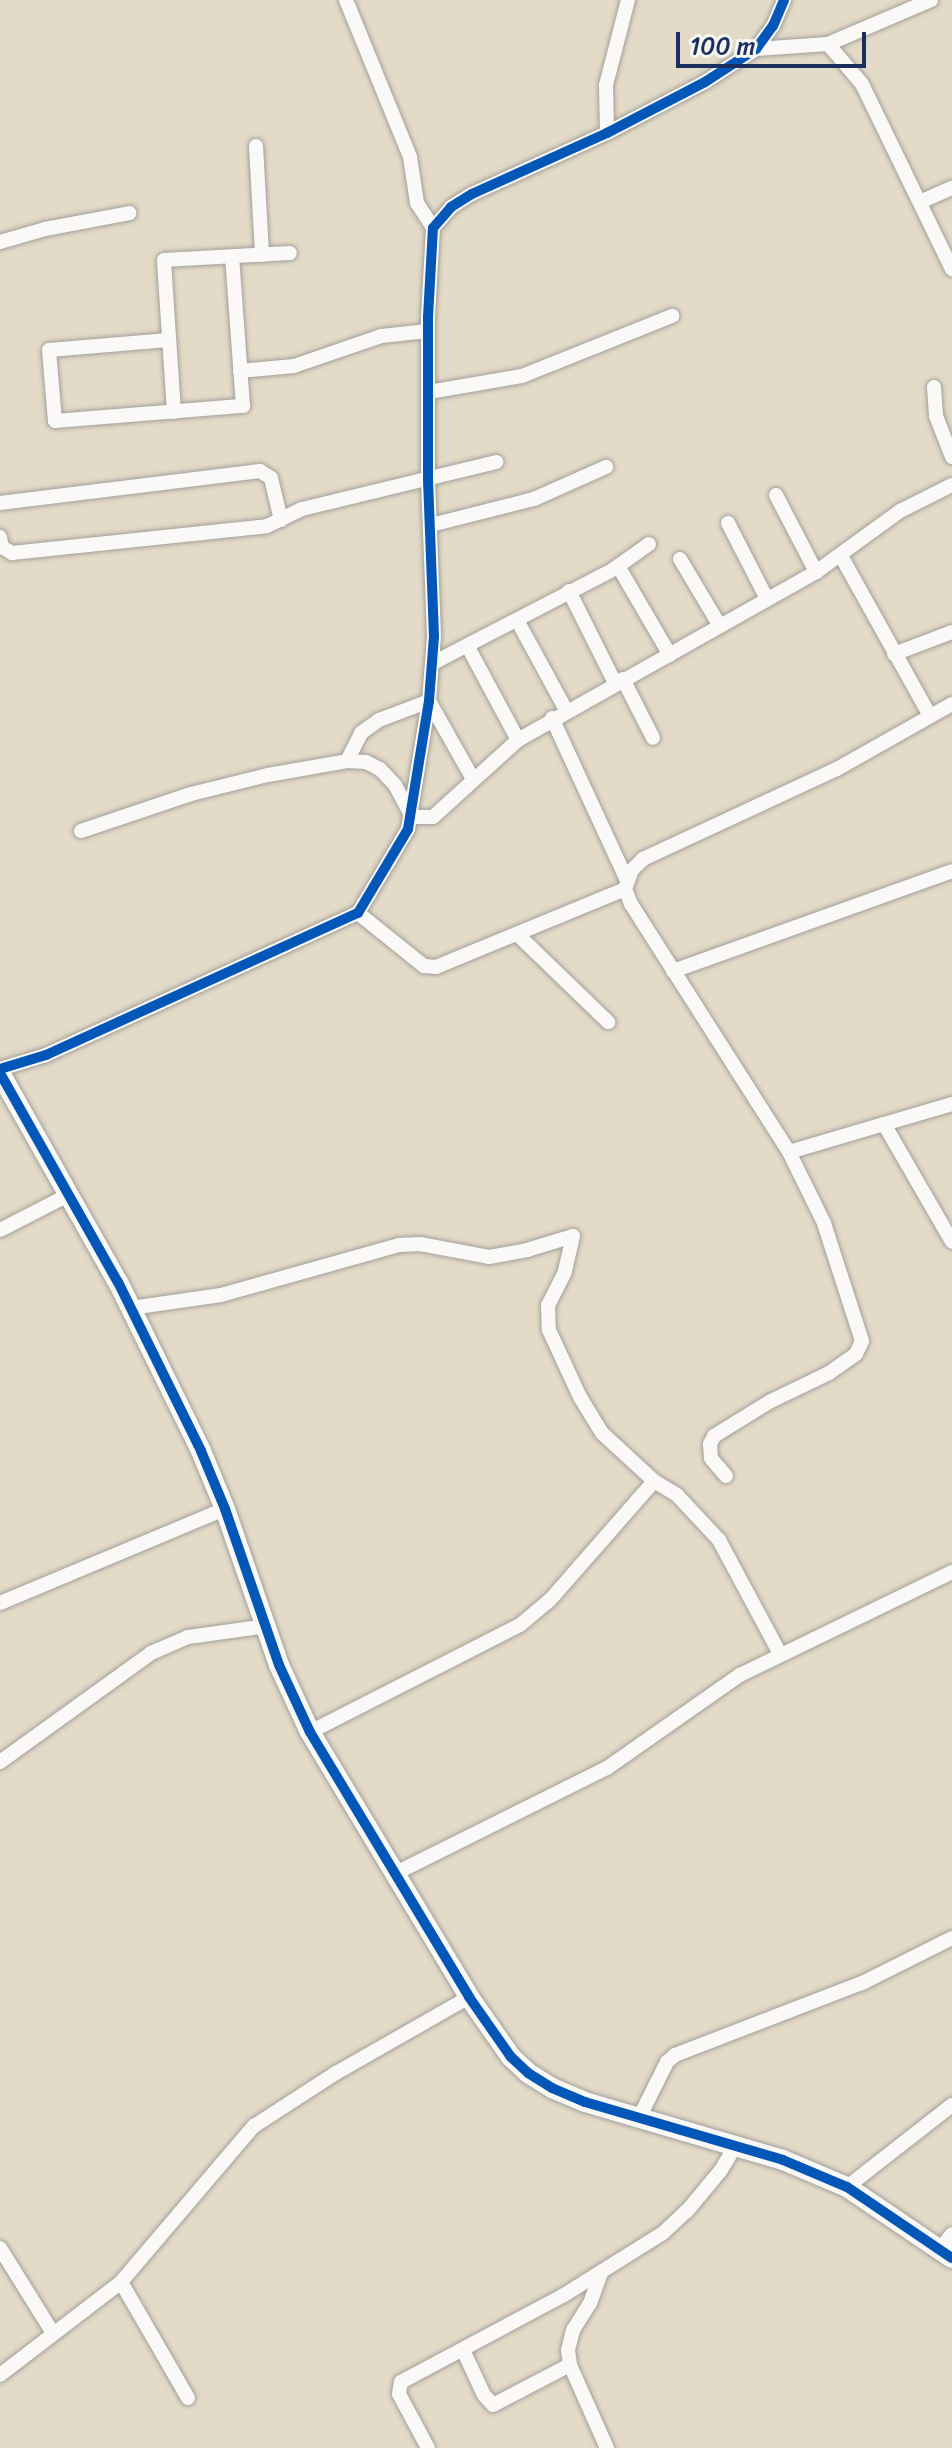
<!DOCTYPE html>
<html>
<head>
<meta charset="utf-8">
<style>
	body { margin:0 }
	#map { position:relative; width:952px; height:2448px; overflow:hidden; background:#e3dac7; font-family:Sriracha,sans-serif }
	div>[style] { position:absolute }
	.roads { filter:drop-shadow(0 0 2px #a2a09b) drop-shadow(0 0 2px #a2a09b) }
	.street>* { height:14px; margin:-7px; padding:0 7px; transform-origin:7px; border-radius:7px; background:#fbf9f7 }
	.secondary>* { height:20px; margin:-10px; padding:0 10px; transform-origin:10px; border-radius:10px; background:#fbf9f7 }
	.cycleway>* { height:10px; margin:-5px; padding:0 5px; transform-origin:5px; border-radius:5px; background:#0057b8 }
	span { translate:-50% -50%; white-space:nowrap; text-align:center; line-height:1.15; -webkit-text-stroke:8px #f6f6f2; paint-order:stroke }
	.scale { position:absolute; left:676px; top:32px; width:190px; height:36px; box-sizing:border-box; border:4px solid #1b2f5e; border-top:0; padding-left:10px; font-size:24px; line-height:28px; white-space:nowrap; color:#1b2f5e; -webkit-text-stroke:6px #f6f6f2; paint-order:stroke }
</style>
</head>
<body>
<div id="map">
	<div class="roads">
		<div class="street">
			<div style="left:346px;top:0;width:170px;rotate:67.8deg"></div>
			<div style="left:410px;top:157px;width:47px;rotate:81.3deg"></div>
			<div style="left:417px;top:203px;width:30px;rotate:57deg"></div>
			<div style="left:828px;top:44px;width:52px;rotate:49.6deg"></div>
			<div style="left:862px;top:84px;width:206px;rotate:64.1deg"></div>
			<div style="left:756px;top:49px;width:72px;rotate:-4deg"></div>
			<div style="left:828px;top:44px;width:112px;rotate:-23.1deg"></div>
			<div style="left:607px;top:133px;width:48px;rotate:-91.2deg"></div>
			<div style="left:606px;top:85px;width:88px;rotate:-75.5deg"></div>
			<div style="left:256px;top:146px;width:109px;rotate:86.8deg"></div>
			<div style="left:920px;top:202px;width:35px;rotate:-24deg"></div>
			<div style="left:0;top:242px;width:47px;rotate:-16.1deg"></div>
			<div style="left:45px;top:229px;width:86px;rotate:-10.7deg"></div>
			<div style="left:168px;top:340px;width:119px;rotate:175.2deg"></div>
			<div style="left:49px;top:350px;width:71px;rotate:85.2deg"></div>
			<div style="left:55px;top:421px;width:189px;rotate:-4.6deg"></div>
			<div style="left:243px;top:406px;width:150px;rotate:-94.2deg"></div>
			<div style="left:240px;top:371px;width:54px;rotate:-5.3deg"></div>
			<div style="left:294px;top:366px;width:92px;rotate:-19deg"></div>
			<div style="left:381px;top:336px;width:47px;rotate:-6.1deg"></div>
			<div style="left:934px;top:387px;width:29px;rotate:86deg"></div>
			<div style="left:936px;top:416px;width:44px;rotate:68.7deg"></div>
			<div style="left:429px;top:392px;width:94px;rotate:-9.8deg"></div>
			<div style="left:522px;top:376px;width:162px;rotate:-21.8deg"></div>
			<div style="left:174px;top:412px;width:152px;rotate:-93.8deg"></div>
			<div style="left:164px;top:260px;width:126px;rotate:-3.2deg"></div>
			<div style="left:776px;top:495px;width:87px;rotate:62.5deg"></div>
			<div style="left:0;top:503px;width:262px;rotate:-7deg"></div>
			<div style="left:260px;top:471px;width:13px;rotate:32deg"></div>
			<div style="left:271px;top:478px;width:43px;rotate:76.6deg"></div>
			<div style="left:728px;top:523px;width:85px;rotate:62.8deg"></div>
			<div style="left:431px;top:525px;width:106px;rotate:-14.2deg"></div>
			<div style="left:534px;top:499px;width:79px;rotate:-24deg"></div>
			<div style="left:0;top:537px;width:10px;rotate:79deg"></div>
			<div style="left:2px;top:547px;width:12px;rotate:31deg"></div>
			<div style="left:12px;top:553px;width:256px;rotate:-6deg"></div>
			<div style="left:267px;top:526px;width:39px;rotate:-26deg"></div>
			<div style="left:302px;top:509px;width:200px;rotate:-13.6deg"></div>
			<div style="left:841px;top:556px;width:183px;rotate:60.9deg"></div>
			<div style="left:680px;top:559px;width:78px;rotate:59.2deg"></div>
			<div style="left:618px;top:566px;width:103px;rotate:59.7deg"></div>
			<div style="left:569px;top:591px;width:103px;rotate:63.4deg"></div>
			<div style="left:517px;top:620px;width:102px;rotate:61.4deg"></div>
			<div style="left:468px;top:647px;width:106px;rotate:61.7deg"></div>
			<div style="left:894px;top:654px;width:62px;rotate:-20.8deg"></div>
			<div style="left:433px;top:663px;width:204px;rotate:-27.4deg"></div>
			<div style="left:614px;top:569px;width:43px;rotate:-35.5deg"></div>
			<div style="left:623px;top:679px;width:66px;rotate:63deg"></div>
			<div style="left:552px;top:718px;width:179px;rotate:65.2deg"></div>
			<div style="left:347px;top:761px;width:31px;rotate:-63deg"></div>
			<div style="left:361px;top:733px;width:22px;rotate:-36deg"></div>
			<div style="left:379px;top:720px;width:53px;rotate:-20.8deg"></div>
			<div style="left:429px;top:701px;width:90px;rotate:60.6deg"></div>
			<div style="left:81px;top:831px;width:116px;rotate:-18.6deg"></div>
			<div style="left:191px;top:794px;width:79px;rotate:-13.9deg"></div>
			<div style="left:268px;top:775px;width:80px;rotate:-10deg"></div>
			<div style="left:347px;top:761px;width:19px;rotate:3deg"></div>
			<div style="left:366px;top:762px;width:16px;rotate:27deg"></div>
			<div style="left:380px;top:769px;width:22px;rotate:47deg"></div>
			<div style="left:395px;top:785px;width:36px;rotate:62deg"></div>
			<div style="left:412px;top:817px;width:21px"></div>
			<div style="left:433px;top:817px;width:115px;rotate:-42.2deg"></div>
			<div style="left:518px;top:740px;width:342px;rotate:-29.4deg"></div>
			<div style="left:816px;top:572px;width:104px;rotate:-36deg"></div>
			<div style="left:900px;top:511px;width:58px;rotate:-26.6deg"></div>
			<div style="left:625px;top:889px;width:20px;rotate:-70deg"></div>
			<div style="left:632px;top:870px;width:16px;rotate:-45deg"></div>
			<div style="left:643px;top:859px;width:214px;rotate:-24.9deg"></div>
			<div style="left:837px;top:769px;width:132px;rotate:-29.5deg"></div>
			<div style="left:358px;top:913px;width:85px;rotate:38.8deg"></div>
			<div style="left:424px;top:966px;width:12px;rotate:5deg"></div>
			<div style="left:436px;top:967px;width:204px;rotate:-22.4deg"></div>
			<div style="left:625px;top:889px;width:16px;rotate:68deg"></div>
			<div style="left:631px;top:904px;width:294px;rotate:57.5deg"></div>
			<div style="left:789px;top:1152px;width:99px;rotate:-16.4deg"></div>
			<div style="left:884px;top:1124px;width:136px;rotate:60deg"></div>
			<div style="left:517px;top:934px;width:127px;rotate:44deg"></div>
			<div style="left:673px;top:971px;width:296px;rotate:-19.7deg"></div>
			<div style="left:0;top:1069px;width:48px;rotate:-16.9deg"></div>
			<div style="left:46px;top:1055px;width:343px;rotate:-24.5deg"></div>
			<div style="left:358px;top:913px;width:98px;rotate:-59.2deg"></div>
			<div style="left:408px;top:829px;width:130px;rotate:-80.7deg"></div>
			<div style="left:429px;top:701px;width:65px;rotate:-85.6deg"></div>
			<div style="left:434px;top:636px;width:157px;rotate:-92.2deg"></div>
			<div style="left:428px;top:479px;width:162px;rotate:-90deg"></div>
			<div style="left:428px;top:317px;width:89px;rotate:-86.8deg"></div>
			<div style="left:433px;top:228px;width:28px;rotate:-49deg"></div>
			<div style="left:451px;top:207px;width:25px;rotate:-32deg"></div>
			<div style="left:472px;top:194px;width:148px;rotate:-24.3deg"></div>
			<div style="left:607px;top:133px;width:110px;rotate:-27.5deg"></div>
			<div style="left:705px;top:82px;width:61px;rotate:-32.9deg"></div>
			<div style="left:756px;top:49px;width:29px;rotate:-54deg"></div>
			<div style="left:773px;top:26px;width:28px;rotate:-67deg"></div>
			<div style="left:884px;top:1124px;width:71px;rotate:-16.4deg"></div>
			<div style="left:0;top:1230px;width:79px;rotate:-27.2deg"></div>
			<div style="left:131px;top:1308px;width:91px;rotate:-8.2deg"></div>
			<div style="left:221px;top:1295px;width:185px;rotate:-15.7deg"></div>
			<div style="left:399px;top:1245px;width:21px;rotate:-3deg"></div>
			<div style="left:420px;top:1244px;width:70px;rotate:10.7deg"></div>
			<div style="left:489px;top:1257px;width:39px;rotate:-10deg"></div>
			<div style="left:527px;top:1250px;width:48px;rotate:-16.9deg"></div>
			<div style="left:573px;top:1236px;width:37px;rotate:103deg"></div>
			<div style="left:565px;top:1272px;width:37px;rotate:117deg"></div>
			<div style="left:548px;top:1305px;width:25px;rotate:88deg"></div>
			<div style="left:549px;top:1330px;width:74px;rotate:65.2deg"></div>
			<div style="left:580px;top:1397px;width:42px;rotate:58.6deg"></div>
			<div style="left:602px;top:1433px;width:71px;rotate:42.7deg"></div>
			<div style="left:726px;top:1476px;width:23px;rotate:-130deg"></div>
			<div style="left:711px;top:1458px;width:14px;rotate:-94deg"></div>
			<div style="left:710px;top:1444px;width:9px;rotate:-63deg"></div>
			<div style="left:714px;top:1436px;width:65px;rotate:-31.7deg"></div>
			<div style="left:769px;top:1402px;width:67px;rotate:-25.8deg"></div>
			<div style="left:829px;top:1373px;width:33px;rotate:-35deg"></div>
			<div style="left:856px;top:1354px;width:14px;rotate:-65deg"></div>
			<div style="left:862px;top:1341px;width:124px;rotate:-107.9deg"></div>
			<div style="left:824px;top:1223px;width:79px;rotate:-116.2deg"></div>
			<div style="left:0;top:1603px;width:244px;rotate:-22.7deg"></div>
			<div style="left:310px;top:1732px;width:236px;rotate:-27deg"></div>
			<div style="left:520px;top:1625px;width:39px;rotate:-40deg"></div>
			<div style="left:550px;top:1600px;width:158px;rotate:-48.8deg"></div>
			<div style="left:654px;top:1481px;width:27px;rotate:31deg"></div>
			<div style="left:677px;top:1495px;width:62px;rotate:47deg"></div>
			<div style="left:719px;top:1540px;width:129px;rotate:61.8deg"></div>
			<div style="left:0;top:1762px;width:186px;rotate:-35.8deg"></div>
			<div style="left:151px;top:1653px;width:40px;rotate:-23.4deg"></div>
			<div style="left:188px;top:1637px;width:80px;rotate:-7.9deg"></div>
			<div style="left:394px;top:1874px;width:238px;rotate:-26.5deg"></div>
			<div style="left:607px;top:1768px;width:162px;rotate:-35deg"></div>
			<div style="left:740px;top:1675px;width:236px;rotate:-25.9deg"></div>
			<div style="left:639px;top:2118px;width:63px;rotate:-63.4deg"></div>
			<div style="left:667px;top:2062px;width:11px;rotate:-41deg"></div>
			<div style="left:675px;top:2055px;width:200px;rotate:-21.1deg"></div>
			<div style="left:862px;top:1983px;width:101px;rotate:-26.6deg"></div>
			<div style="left:847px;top:2187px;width:133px;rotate:-38deg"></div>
			<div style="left:0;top:2248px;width:100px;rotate:58.1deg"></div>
			<div style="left:940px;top:2249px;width:19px;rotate:-51deg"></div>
			<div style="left:601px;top:2273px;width:32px;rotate:110deg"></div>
			<div style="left:590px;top:2303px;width:32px;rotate:122deg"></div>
			<div style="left:573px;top:2330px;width:21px;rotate:104deg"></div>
			<div style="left:568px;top:2350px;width:15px;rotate:82deg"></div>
			<div style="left:570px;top:2365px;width:91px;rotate:66deg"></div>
			<div style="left:121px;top:2282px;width:134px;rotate:60deg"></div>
			<div style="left:463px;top:2350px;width:50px;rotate:65deg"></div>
			<div style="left:484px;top:2395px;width:13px;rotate:48deg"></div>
			<div style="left:493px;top:2405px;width:87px;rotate:-27.5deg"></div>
			<div style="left:0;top:2375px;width:153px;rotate:-37.5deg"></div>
			<div style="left:121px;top:2282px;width:205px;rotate:-49.6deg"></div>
			<div style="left:254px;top:2126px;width:98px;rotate:-32.9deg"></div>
			<div style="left:336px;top:2073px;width:153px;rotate:-29.7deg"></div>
			<div style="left:428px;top:2448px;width:61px;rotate:-118.2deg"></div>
			<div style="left:399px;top:2394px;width:12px;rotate:-81deg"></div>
			<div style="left:401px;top:2382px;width:185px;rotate:-28.1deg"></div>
			<div style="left:564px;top:2295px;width:117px;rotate:-32.1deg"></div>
			<div style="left:663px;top:2233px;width:33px;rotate:-43deg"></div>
			<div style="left:687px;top:2211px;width:53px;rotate:-50.3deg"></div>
			<div style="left:721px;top:2170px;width:29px;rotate:-59deg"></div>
		</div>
		<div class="secondary">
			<div style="left:0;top:1073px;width:240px;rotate:60.6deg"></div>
			<div style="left:118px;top:1282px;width:188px;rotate:63.8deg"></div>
			<div style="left:201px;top:1451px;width:63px;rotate:67.5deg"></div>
			<div style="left:225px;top:1509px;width:165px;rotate:70.9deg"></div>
			<div style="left:279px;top:1665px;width:74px;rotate:65.2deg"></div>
			<div style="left:310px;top:1732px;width:309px;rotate:59deg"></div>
			<div style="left:469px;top:1997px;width:73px;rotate:55deg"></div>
			<div style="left:511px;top:2057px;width:23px;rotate:43deg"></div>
			<div style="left:528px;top:2073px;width:28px;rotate:32deg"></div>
			<div style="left:552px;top:2088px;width:36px;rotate:23deg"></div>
			<div style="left:585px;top:2102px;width:206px;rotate:16.3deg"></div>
			<div style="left:783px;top:2160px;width:69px;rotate:22.9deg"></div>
			<div style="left:847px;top:2187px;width:127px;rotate:34.1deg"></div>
		</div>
	</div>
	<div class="cycleway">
		<div style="left:0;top:1069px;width:48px;rotate:-16.9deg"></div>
		<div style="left:46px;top:1055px;width:343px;rotate:-24.5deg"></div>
		<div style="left:358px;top:913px;width:98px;rotate:-59.2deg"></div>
		<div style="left:408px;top:829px;width:130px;rotate:-80.7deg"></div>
		<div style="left:429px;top:701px;width:65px;rotate:-85.6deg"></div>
		<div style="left:434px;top:636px;width:157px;rotate:-92.2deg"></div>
		<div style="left:428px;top:479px;width:162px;rotate:-90deg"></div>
		<div style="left:428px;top:317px;width:89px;rotate:-86.8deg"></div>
		<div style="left:433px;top:228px;width:28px;rotate:-49deg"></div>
		<div style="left:451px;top:207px;width:25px;rotate:-32deg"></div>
		<div style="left:472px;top:194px;width:148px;rotate:-24.3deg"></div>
		<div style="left:607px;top:133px;width:110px;rotate:-27.5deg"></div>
		<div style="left:705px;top:82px;width:61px;rotate:-32.9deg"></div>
		<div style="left:756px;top:49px;width:29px;rotate:-54deg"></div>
		<div style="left:773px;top:26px;width:28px;rotate:-67deg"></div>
		<div style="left:0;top:1073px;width:240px;rotate:60.6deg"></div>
		<div style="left:118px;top:1282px;width:188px;rotate:63.8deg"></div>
		<div style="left:201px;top:1451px;width:63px;rotate:67.5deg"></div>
		<div style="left:225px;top:1509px;width:165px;rotate:70.9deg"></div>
		<div style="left:279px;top:1665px;width:74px;rotate:65.2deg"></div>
		<div style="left:310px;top:1732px;width:309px;rotate:59deg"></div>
		<div style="left:469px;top:1997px;width:73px;rotate:55deg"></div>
		<div style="left:511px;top:2057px;width:23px;rotate:43deg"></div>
		<div style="left:528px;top:2073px;width:28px;rotate:32deg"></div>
		<div style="left:552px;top:2088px;width:36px;rotate:23deg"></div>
		<div style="left:585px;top:2102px;width:206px;rotate:16.3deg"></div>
		<div style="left:783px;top:2160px;width:69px;rotate:22.9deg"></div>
		<div style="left:847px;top:2187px;width:127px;rotate:34.1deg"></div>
	</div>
	<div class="scale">100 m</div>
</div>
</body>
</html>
